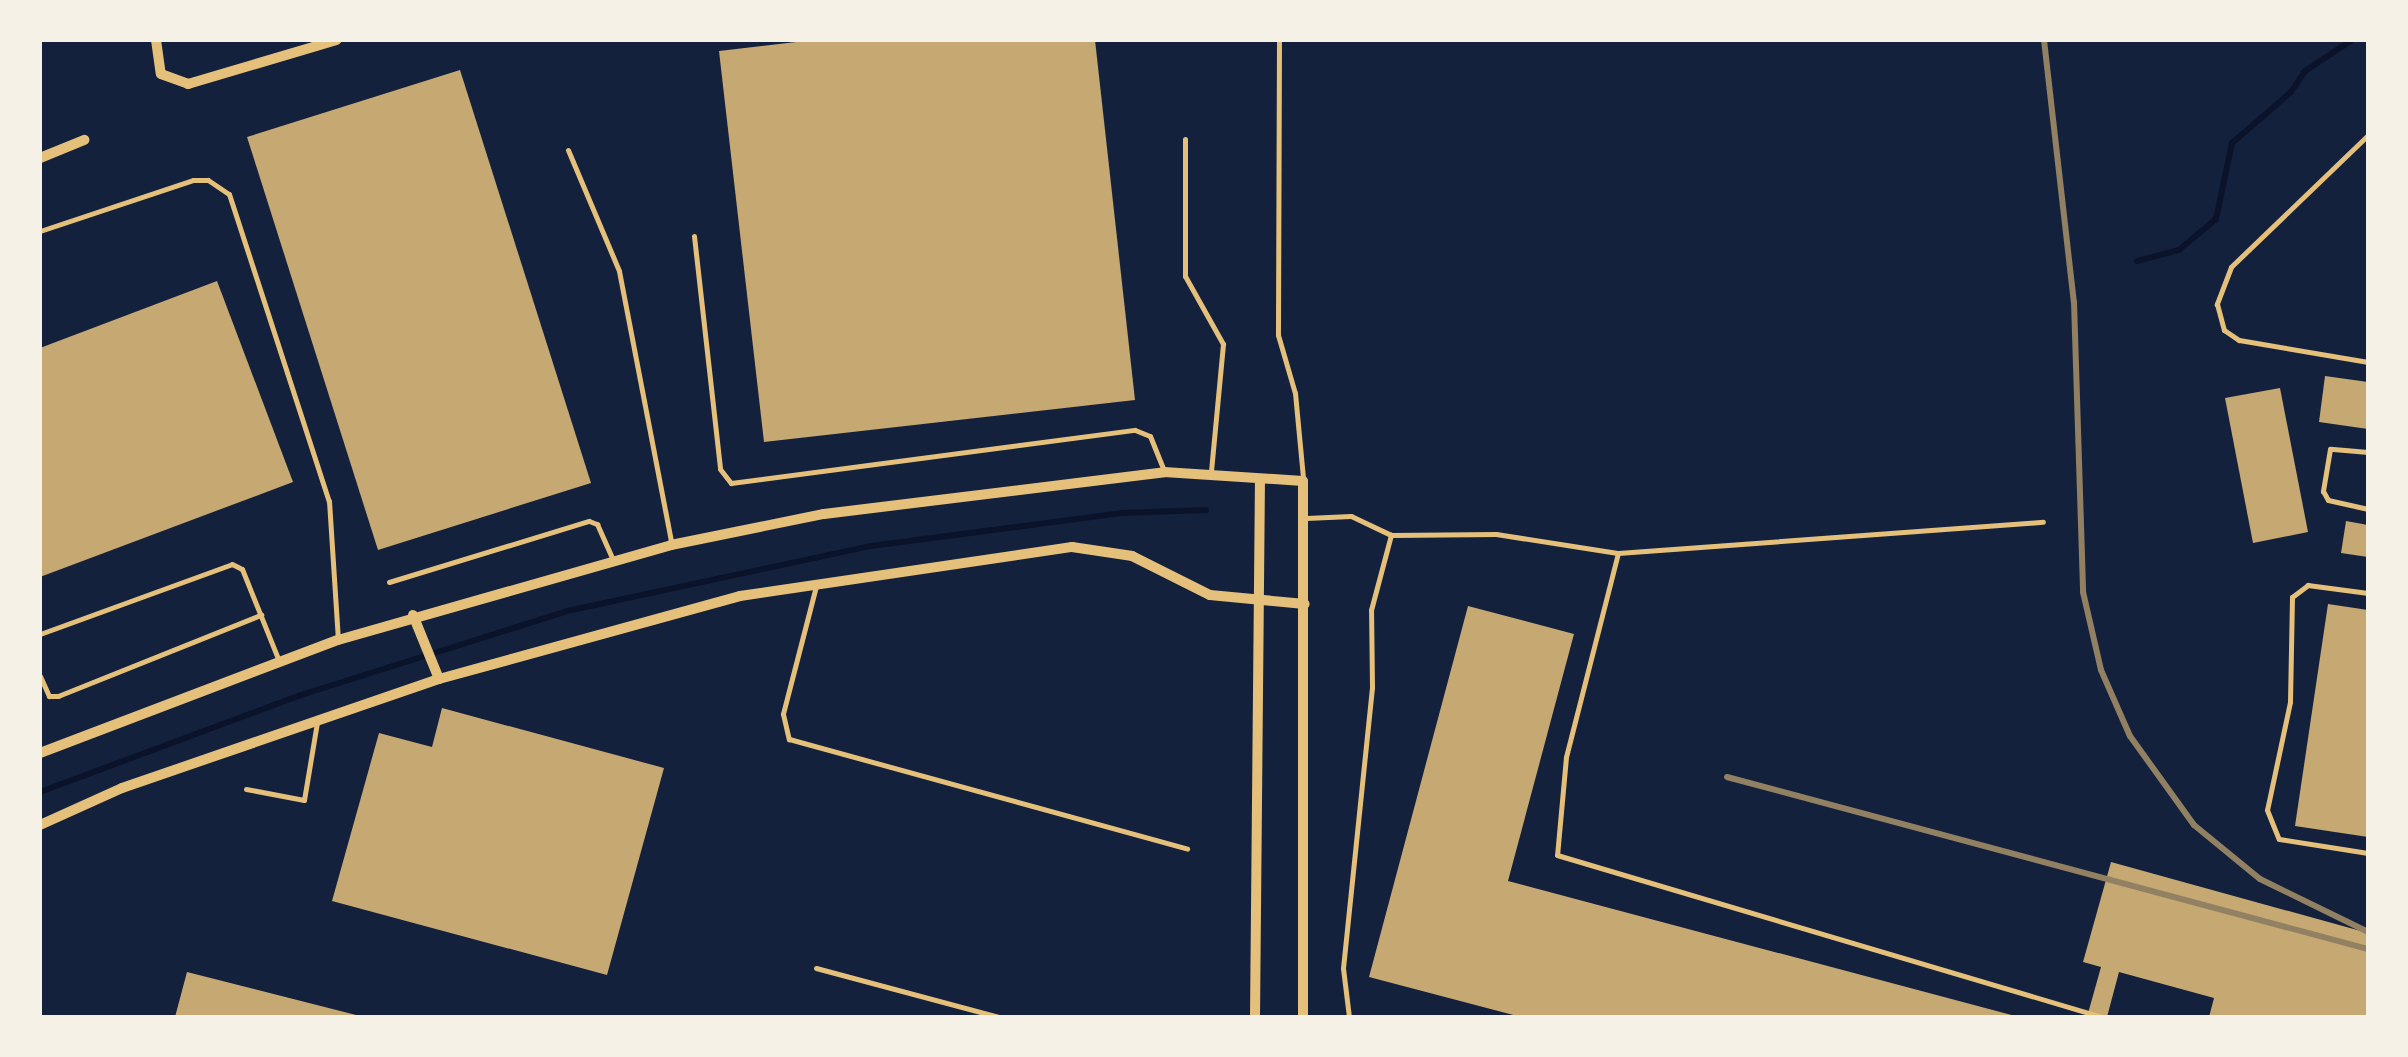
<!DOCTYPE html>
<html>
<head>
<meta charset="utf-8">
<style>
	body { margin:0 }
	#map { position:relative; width:2408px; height:1057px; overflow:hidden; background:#14213d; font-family:Barlow,sans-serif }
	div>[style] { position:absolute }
	.stream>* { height:6px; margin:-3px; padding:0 3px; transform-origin:3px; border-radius:3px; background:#0b132b }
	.building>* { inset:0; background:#c6a872 }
	.service>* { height:5px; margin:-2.5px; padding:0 2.5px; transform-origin:2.5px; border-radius:2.5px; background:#e5c07b }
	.minor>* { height:10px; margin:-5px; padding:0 5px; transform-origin:5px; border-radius:5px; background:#e5c07b }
	.rail>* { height:6px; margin:-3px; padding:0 3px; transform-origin:3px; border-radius:3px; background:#918062 }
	span { translate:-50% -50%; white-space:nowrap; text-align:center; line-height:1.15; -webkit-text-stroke:8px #f6f1e7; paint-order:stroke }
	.frame { position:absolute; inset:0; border:42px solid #f6f1e7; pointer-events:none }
</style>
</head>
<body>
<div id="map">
	<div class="stream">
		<div style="left:2137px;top:261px;width:43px;rotate:-14.7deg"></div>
		<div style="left:2179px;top:250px;width:48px;rotate:-40deg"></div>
		<div style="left:2216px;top:219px;width:78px;rotate:-78.1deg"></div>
		<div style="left:2232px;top:143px;width:78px;rotate:-40.8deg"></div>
		<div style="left:2291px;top:92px;width:25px;rotate:-56deg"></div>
		<div style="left:2305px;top:71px;width:56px;rotate:-33.4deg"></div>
		<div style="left:40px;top:792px;width:278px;rotate:-20.4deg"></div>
		<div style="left:301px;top:695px;width:279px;rotate:-17.5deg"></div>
		<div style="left:567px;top:611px;width:311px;rotate:-12.1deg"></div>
		<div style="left:871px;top:546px;width:252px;rotate:-7.5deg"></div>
		<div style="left:1121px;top:513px;width:85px;rotate:-2deg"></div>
	</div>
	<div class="building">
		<div style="clip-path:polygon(813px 40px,1095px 40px,1135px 400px,764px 442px,719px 51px)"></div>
		<div style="clip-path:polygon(460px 70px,591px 483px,378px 550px,247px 137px)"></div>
		<div style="clip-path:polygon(217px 281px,293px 482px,40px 577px,40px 348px)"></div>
		<div style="clip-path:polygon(2325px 376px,2368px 382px,2368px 429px,2319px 422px)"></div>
		<div style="clip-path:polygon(2280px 388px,2308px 532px,2253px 543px,2225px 398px)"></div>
		<div style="clip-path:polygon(2346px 521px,2368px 525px,2368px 557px,2341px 553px)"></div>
		<div style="clip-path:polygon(2328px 604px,2368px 610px,2368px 837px,2295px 826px)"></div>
		<div style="clip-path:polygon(1468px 606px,1574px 634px,1508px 881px,2019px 1017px,1521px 1017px,1369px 977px)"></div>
		<div style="clip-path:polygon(442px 708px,664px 768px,607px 975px,332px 901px,379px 733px,432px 747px)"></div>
		<div style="clip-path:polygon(2111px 862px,2368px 933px,2368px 1017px,2209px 1017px,2214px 998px,2119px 972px,2107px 1017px,2087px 1017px,2101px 967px,2083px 962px)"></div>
		<div style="clip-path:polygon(187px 972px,360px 1016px,359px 1017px,175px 1017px)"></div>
	</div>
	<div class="service">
		<div style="left:1279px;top:40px;width:295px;rotate:90.2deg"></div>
		<div style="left:1278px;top:335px;width:60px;rotate:73.7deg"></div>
		<div style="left:1295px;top:393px;width:85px;rotate:84.6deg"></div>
		<div style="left:2368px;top:135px;width:190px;rotate:136.1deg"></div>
		<div style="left:2231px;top:267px;width:40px;rotate:111deg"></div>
		<div style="left:2217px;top:304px;width:27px;rotate:75deg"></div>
		<div style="left:2224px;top:330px;width:18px;rotate:34deg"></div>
		<div style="left:2239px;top:340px;width:131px;rotate:9.7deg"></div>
		<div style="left:1185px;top:139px;width:137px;rotate:90deg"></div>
		<div style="left:1185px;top:276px;width:78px;rotate:60.8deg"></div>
		<div style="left:1223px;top:344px;width:129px;rotate:95.4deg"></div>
		<div style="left:568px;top:150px;width:131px;rotate:67.1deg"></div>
		<div style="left:619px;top:271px;width:276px;rotate:79.1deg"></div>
		<div style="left:40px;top:231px;width:161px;rotate:-18.4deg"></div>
		<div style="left:193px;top:180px;width:15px"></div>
		<div style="left:208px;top:180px;width:25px;rotate:34deg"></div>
		<div style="left:229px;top:194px;width:323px;rotate:72deg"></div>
		<div style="left:329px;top:501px;width:139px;rotate:86.3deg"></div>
		<div style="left:694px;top:236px;width:234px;rotate:83.6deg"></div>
		<div style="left:720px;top:469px;width:18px;rotate:52deg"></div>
		<div style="left:731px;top:483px;width:407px;rotate:-7.5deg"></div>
		<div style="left:1135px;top:430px;width:16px;rotate:22deg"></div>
		<div style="left:1150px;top:436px;width:35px;rotate:68deg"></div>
		<div style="left:2368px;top:452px;width:38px;rotate:-175deg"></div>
		<div style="left:2330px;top:449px;width:43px;rotate:99.5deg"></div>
		<div style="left:2323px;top:491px;width:10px;rotate:61deg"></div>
		<div style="left:2328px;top:500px;width:41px;rotate:12.7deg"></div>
		<div style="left:1306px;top:518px;width:45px;rotate:-2.5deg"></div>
		<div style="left:1351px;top:516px;width:44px;rotate:25.4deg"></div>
		<div style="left:1391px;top:535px;width:105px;rotate:-0.5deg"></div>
		<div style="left:1496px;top:534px;width:123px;rotate:8.9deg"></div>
		<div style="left:1618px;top:553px;width:426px;rotate:-4.2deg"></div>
		<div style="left:1618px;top:553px;width:211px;rotate:104.3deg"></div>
		<div style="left:1566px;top:757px;width:98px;rotate:95.2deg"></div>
		<div style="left:1557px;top:855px;width:569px;rotate:16.55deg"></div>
		<div style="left:389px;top:582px;width:209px;rotate:-17deg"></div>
		<div style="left:589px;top:521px;width:9px;rotate:21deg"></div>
		<div style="left:597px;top:524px;width:39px;rotate:66deg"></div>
		<div style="left:816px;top:586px;width:132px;rotate:104.5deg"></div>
		<div style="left:783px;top:714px;width:26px;rotate:77deg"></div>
		<div style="left:789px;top:739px;width:413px;rotate:15.4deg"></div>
		<div style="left:2368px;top:593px;width:61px;rotate:-172.4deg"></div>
		<div style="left:2308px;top:585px;width:20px;rotate:143deg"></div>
		<div style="left:2292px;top:597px;width:105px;rotate:91.1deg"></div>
		<div style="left:2290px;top:702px;width:110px;rotate:102deg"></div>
		<div style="left:2267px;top:810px;width:31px;rotate:68deg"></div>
		<div style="left:2279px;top:839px;width:90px;rotate:8.9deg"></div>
		<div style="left:40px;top:634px;width:204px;rotate:-20deg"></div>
		<div style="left:232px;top:564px;width:11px;rotate:27deg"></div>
		<div style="left:242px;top:569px;width:99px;rotate:68.1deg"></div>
		<div style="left:40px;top:676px;width:22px;rotate:66deg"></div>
		<div style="left:49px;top:696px;width:9px"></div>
		<div style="left:58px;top:696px;width:219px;rotate:-21.8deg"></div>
		<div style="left:246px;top:789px;width:59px;rotate:10.7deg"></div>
		<div style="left:304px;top:800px;width:79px;rotate:-80.5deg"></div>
		<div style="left:816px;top:968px;width:189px;rotate:15deg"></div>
		<div style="left:1349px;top:1017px;width:49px;rotate:-97deg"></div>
		<div style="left:1343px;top:968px;width:282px;rotate:-84.1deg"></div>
		<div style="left:1372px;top:687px;width:77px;rotate:-90.7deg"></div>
		<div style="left:1371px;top:610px;width:78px;rotate:-75.1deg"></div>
	</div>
	<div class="minor">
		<div style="left:156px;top:40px;width:34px;rotate:82deg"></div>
		<div style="left:161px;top:74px;width:29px;rotate:20deg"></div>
		<div style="left:188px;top:84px;width:155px;rotate:-16.5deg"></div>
		<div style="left:40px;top:158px;width:48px;rotate:-22.2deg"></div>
		<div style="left:413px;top:615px;width:69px;rotate:67.9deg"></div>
		<div style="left:40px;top:753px;width:319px;rotate:-20.8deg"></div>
		<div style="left:338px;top:640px;width:346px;rotate:-15.9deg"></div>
		<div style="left:671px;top:545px;width:156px;rotate:-11.5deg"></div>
		<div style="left:824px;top:514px;width:343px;rotate:-7deg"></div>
		<div style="left:1164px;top:472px;width:139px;rotate:3.7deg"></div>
		<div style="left:1303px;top:481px;width:536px;rotate:90deg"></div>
		<div style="left:40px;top:825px;width:90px;rotate:-24.3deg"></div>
		<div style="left:122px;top:788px;width:335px;rotate:-19deg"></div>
		<div style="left:439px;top:679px;width:312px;rotate:-15.4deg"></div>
		<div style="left:740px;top:596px;width:336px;rotate:-8.4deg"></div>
		<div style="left:1072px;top:547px;width:61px;rotate:8.5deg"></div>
		<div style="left:1132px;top:556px;width:87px;rotate:26.6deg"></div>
		<div style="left:1210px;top:595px;width:95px;rotate:5.4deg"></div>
		<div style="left:1255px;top:1017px;width:538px;rotate:-89.47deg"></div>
	</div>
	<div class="rail">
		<div style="left:2044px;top:40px;width:264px;rotate:83.5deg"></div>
		<div style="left:2074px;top:302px;width:290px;rotate:88.2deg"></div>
		<div style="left:2083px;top:592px;width:80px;rotate:77deg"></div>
		<div style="left:2101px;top:670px;width:72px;rotate:66.3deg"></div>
		<div style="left:2130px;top:736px;width:110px;rotate:54.3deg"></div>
		<div style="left:2194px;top:825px;width:85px;rotate:39.3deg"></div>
		<div style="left:2260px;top:879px;width:120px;rotate:26.1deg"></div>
		<div style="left:1727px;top:777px;width:664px;rotate:15.02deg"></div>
	</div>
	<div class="frame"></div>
</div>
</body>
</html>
